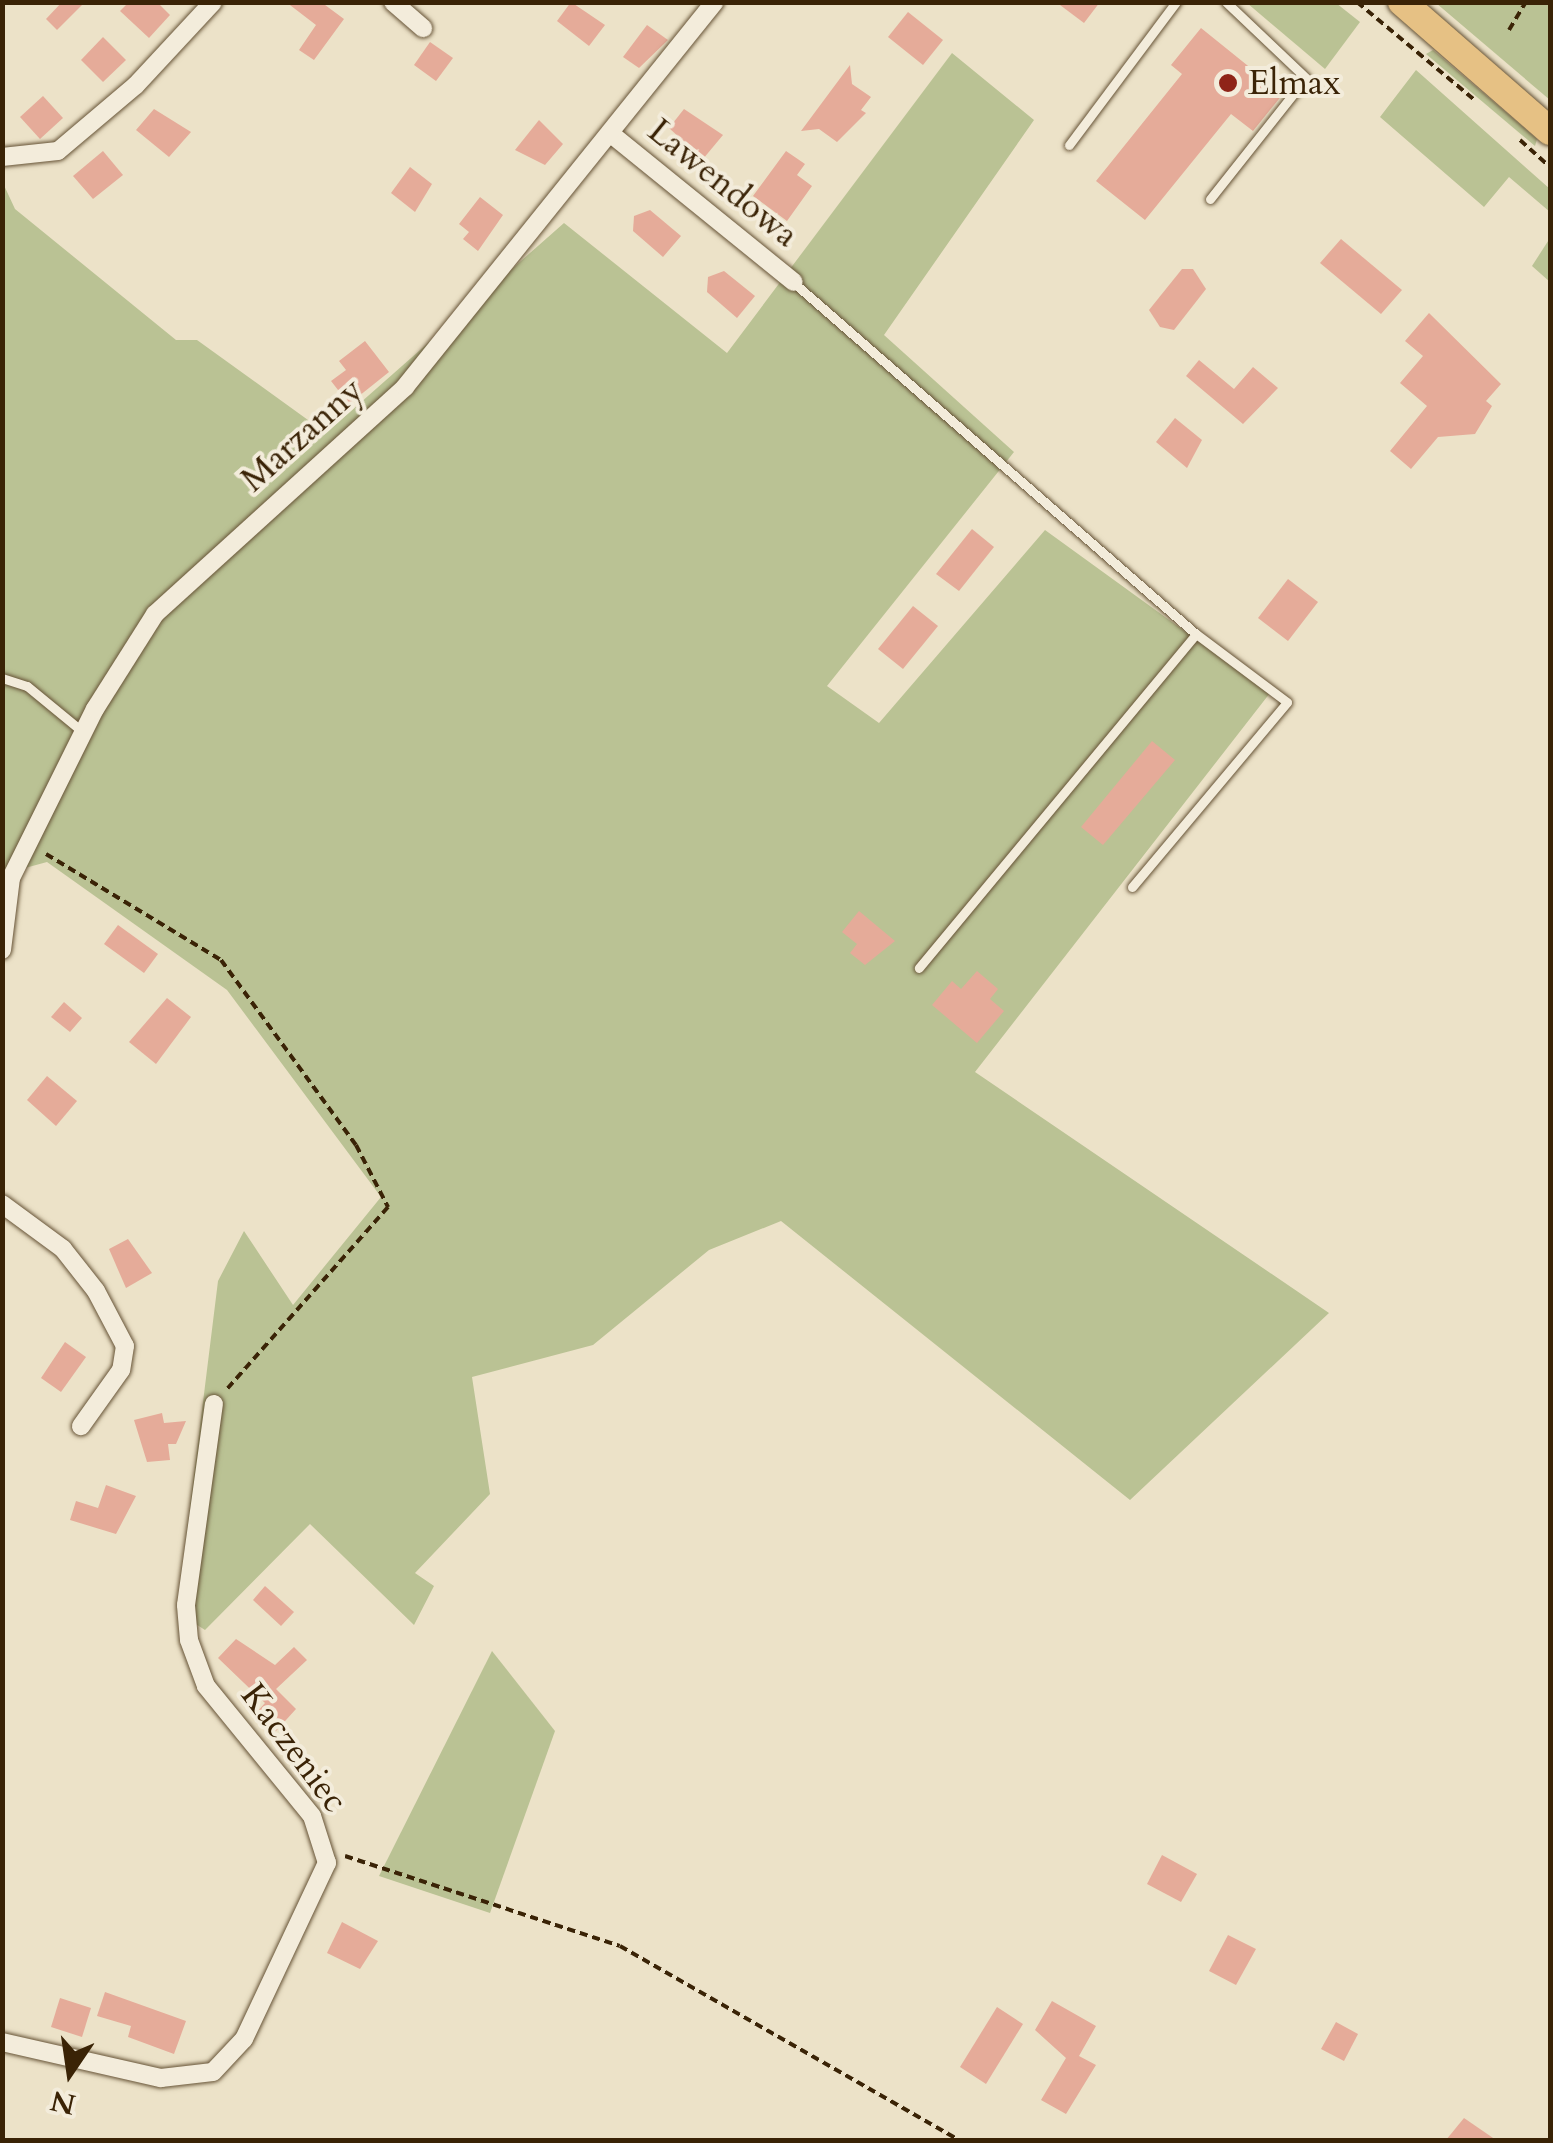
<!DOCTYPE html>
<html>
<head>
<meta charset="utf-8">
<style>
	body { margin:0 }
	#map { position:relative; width:1553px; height:2143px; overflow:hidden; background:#ece2c8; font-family:Cardo,serif }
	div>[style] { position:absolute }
	.green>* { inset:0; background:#bac294 }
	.building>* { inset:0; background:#e5ab99 }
	.path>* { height:4px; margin-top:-2px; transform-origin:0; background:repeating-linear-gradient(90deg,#3a2306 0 8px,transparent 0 13px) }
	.roads { filter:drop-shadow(0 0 2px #665336) drop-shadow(0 0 2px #665336) }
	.lane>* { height:9px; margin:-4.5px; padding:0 4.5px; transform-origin:4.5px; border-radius:4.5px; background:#f3ecdb }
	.street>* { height:18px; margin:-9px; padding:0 9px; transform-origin:9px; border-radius:9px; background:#f3ecdb }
	.primary>* { height:28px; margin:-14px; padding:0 14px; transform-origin:14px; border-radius:14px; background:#e6c184 }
	.dots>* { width:28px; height:28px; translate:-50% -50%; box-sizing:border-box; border:5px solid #f3ecdb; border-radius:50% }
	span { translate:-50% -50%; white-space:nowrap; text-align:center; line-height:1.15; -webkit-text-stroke:8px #f3ecdb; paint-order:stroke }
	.poi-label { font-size:35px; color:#3a2306 }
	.left { translate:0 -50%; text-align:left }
	.street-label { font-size:35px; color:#3a2306 }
	.frame { position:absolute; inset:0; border:5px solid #3a2306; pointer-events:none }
	.north { position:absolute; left:20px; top:2023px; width:100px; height:100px; -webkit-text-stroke:8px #f3ecdb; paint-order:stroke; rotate:193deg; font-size:28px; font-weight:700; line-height:40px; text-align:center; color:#3a2306 }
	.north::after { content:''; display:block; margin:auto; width:35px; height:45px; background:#3a2306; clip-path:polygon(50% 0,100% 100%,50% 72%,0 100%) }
</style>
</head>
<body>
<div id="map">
	<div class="green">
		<div style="clip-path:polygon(1247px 3px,1336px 3px,1360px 22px,1325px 69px)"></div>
		<div style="clip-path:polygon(1436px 3px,1550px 3px,1550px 100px)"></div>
		<div style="clip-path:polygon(1433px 50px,1537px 139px,1535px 146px,1426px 54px)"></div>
		<div style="clip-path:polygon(952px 53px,1034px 120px,884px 335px,1014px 452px,827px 686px,879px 723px,1045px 530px,1270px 693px,975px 1072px,1329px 1313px,1130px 1500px,781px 1221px,709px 1250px,593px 1345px,472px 1377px,490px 1494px,415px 1573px,434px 1586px,414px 1625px,310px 1524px,205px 1630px,177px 1612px,218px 1281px,244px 1231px,293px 1305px,381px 1197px,227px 990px,47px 862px,3px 874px,2px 181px,15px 209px,176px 340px,197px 340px,326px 433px,564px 223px,727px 353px)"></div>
		<div style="clip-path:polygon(1416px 70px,1550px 189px,1550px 212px,1509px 177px,1484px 207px,1380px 117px)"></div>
		<div style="clip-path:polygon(1550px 238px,1550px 282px,1532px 266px)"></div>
		<div style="clip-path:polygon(492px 1651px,555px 1731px,490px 1913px,379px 1876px)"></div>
	</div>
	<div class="building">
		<div style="clip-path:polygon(62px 2px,85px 2px,57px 30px,46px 19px)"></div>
		<div style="clip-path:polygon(129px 2px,157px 2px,170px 15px,149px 38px,120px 11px)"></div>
		<div style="clip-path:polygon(286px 2px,321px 2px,344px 19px,314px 60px,299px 50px,316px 25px)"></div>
		<div style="clip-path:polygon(571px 2px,605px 25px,589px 46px,557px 21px)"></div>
		<div style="clip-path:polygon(1056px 2px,1100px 2px,1084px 23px)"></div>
		<div style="clip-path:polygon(908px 12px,943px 40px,923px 65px,888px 37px)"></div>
		<div style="clip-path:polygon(647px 25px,668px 40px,639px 68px,623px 57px)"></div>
		<div style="clip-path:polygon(1201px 28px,1283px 94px,1253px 131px,1231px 114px,1145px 220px,1096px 181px,1182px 74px,1171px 65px)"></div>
		<div style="clip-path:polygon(103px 37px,126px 60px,103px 82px,81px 60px)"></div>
		<div style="clip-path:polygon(430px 42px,453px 58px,436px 81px,414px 65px)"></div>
		<div style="clip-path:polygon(850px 65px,852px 84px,871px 97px,861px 110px,866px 113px,837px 142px,819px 129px,801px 131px)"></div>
		<div style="clip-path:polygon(43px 96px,63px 118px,40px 139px,20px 117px)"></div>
		<div style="clip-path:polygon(154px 109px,191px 132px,169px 157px,136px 130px)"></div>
		<div style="clip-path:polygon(684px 109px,723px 135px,703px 159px,669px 128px)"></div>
		<div style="clip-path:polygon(539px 120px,563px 144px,545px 165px,515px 150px)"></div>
		<div style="clip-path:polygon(103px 151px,123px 175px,93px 199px,73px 176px)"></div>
		<div style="clip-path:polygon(786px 151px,805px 164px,797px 175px,812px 186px,787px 221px,753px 196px)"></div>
		<div style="clip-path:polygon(410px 167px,432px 184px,415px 212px,391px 193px)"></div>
		<div style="clip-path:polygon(480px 197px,503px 215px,478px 251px,463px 239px,469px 232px,459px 224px)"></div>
		<div style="clip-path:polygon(650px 210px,681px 236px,663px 257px,633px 231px,634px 216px)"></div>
		<div style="clip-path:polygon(1341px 239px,1402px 290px,1381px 314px,1320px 263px)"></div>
		<div style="clip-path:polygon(1182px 269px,1193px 269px,1206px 289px,1174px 330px,1160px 327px,1149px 310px)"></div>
		<div style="clip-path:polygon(724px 271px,755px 296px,737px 318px,707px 292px,708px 277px)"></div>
		<div style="clip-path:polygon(1429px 313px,1501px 384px,1486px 401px,1492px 406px,1475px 434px,1438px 437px,1411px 469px,1390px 451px,1427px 406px,1400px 383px,1423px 356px,1405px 341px)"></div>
		<div style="clip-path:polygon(365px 341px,389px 372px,349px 404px,331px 381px,346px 370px,339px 361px)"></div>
		<div style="clip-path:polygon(1199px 360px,1234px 389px,1253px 367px,1278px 388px,1243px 424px,1186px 376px)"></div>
		<div style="clip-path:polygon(1175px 418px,1202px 440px,1187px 468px,1156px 442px)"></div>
		<div style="clip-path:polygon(972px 529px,994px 547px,959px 591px,936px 574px)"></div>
		<div style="clip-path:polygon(1288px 579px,1318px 602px,1288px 641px,1258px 618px)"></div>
		<div style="clip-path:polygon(913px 606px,938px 626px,903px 669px,878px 649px)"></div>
		<div style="clip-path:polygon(1152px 741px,1175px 760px,1103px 845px,1081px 827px)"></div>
		<div style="clip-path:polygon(859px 911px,895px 941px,865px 965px,850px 953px,857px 944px,842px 932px)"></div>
		<div style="clip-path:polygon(118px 925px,158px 954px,144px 973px,104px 944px)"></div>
		<div style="clip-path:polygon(977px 971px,998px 989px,990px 999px,1004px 1011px,977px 1043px,932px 1005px,952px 981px,961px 989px)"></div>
		<div style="clip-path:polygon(167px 998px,191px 1017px,156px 1064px,129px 1042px)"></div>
		<div style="clip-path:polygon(64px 1002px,82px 1018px,70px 1032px,51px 1017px)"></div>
		<div style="clip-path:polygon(47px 1076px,77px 1101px,56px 1126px,27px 1100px)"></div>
		<div style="clip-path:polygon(128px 1239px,152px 1273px,126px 1288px,109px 1249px)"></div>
		<div style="clip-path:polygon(65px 1342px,86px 1357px,61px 1392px,41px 1378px)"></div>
		<div style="clip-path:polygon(162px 1413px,164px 1423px,186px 1421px,176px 1444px,168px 1444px,170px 1460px,147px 1462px,134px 1420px)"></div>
		<div style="clip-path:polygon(106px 1485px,136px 1496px,116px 1534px,70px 1520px,76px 1501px,98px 1508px)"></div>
		<div style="clip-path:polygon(265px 1586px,294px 1612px,281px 1626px,253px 1600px)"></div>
		<div style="clip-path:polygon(236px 1639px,275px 1665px,294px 1647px,307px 1660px,276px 1689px,296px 1709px,276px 1731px,256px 1713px,265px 1703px,218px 1658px)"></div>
		<div style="clip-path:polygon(1162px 1855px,1197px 1874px,1181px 1902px,1147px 1884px)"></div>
		<div style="clip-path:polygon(342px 1922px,378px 1941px,360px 1969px,327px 1953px)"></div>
		<div style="clip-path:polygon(1228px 1935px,1256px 1949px,1236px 1985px,1209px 1971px)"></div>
		<div style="clip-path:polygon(105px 1992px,186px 2021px,174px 2054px,128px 2037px,131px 2026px,97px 2016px)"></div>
		<div style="clip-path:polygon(60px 1998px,91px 2008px,82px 2037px,51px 2027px)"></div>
		<div style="clip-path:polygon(1052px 2001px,1096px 2026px,1079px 2056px,1096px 2065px,1066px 2114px,1041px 2100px,1066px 2058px,1035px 2030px)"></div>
		<div style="clip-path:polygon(997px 2007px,1023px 2024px,986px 2084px,960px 2067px)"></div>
		<div style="clip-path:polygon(1336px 2022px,1358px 2034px,1344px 2061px,1321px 2049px)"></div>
		<div style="clip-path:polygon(1464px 2118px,1496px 2140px,1446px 2140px)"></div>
	</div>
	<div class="path">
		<div style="left:1357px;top:2px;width:155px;rotate:39.8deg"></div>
		<div style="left:1509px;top:30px;width:33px;rotate:-59deg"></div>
		<div style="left:1520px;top:140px;width:40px;rotate:42deg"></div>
		<div style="left:46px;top:854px;width:205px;rotate:31.2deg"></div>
		<div style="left:221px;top:960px;width:229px;rotate:53.9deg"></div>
		<div style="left:356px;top:1145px;width:70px;rotate:62.7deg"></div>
		<div style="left:388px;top:1207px;width:243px;rotate:131.5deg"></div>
		<div style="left:345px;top:1856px;width:289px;rotate:18.1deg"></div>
		<div style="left:620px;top:1946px;width:391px;rotate:29.8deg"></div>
	</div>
	<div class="roads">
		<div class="lane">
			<div style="left:1069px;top:145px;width:179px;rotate:-53.2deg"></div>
			<div style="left:1210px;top:199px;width:154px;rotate:-51.6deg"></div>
			<div style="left:1306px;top:78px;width:110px;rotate:-136.5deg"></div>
			<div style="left:794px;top:283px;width:534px;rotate:41.13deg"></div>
			<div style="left:1196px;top:634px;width:434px;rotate:129.7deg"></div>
			<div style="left:2px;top:678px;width:26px;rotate:18deg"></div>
			<div style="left:27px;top:686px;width:72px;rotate:39.4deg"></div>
			<div style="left:1132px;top:887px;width:241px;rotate:-50deg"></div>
			<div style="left:1287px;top:702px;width:114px;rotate:-143.2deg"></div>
		</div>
		<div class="street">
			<div style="left:393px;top:2px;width:40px;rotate:41deg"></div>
			<div style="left:611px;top:134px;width:235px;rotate:39deg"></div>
			<div style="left:2px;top:157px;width:56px;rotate:-6.1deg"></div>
			<div style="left:58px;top:151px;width:102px;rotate:-40.2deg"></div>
			<div style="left:136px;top:85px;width:113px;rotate:-47.1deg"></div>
			<div style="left:2px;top:950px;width:73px;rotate:-82.9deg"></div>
			<div style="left:11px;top:878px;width:189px;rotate:-63.6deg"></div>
			<div style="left:95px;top:709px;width:112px;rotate:-57.7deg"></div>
			<div style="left:155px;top:614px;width:338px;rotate:-42.2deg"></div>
			<div style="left:405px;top:387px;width:494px;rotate:-51.2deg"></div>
			<div style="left:2px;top:1204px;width:76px;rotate:36.4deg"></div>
			<div style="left:63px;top:1249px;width:53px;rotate:51.8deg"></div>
			<div style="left:96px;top:1291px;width:62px;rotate:62.2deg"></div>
			<div style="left:125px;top:1346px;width:24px;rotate:99deg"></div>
			<div style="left:121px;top:1370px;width:69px;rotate:125.5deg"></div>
			<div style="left:2px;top:2042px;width:163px;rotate:12.8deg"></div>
			<div style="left:161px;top:2078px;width:52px;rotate:-6.6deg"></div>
			<div style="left:213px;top:2072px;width:45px;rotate:-46.8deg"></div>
			<div style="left:244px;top:2039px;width:195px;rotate:-64.8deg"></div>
			<div style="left:327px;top:1863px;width:49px;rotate:-107.7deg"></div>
			<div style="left:312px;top:1816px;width:168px;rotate:-129.2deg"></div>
			<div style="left:206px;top:1686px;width:49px;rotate:-110.3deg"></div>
			<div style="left:189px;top:1640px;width:35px;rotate:-95deg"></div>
			<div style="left:186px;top:1605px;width:203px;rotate:-82.1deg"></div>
		</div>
		<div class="primary">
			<div style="left:1402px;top:2px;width:196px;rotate:41.1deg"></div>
		</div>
	</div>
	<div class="dots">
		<div style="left:1228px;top:83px;background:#8f2418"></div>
	</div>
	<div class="poi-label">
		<span class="left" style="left:1248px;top:83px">Elmax</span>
	</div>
	<div class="street-label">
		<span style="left:723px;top:183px;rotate:39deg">Lawendowa</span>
		<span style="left:302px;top:435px;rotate:-42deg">Marzanny</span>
		<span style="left:294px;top:1748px;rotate:53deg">Kaczeniec</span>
	</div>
	<div class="frame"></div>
	<div class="north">N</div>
</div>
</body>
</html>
